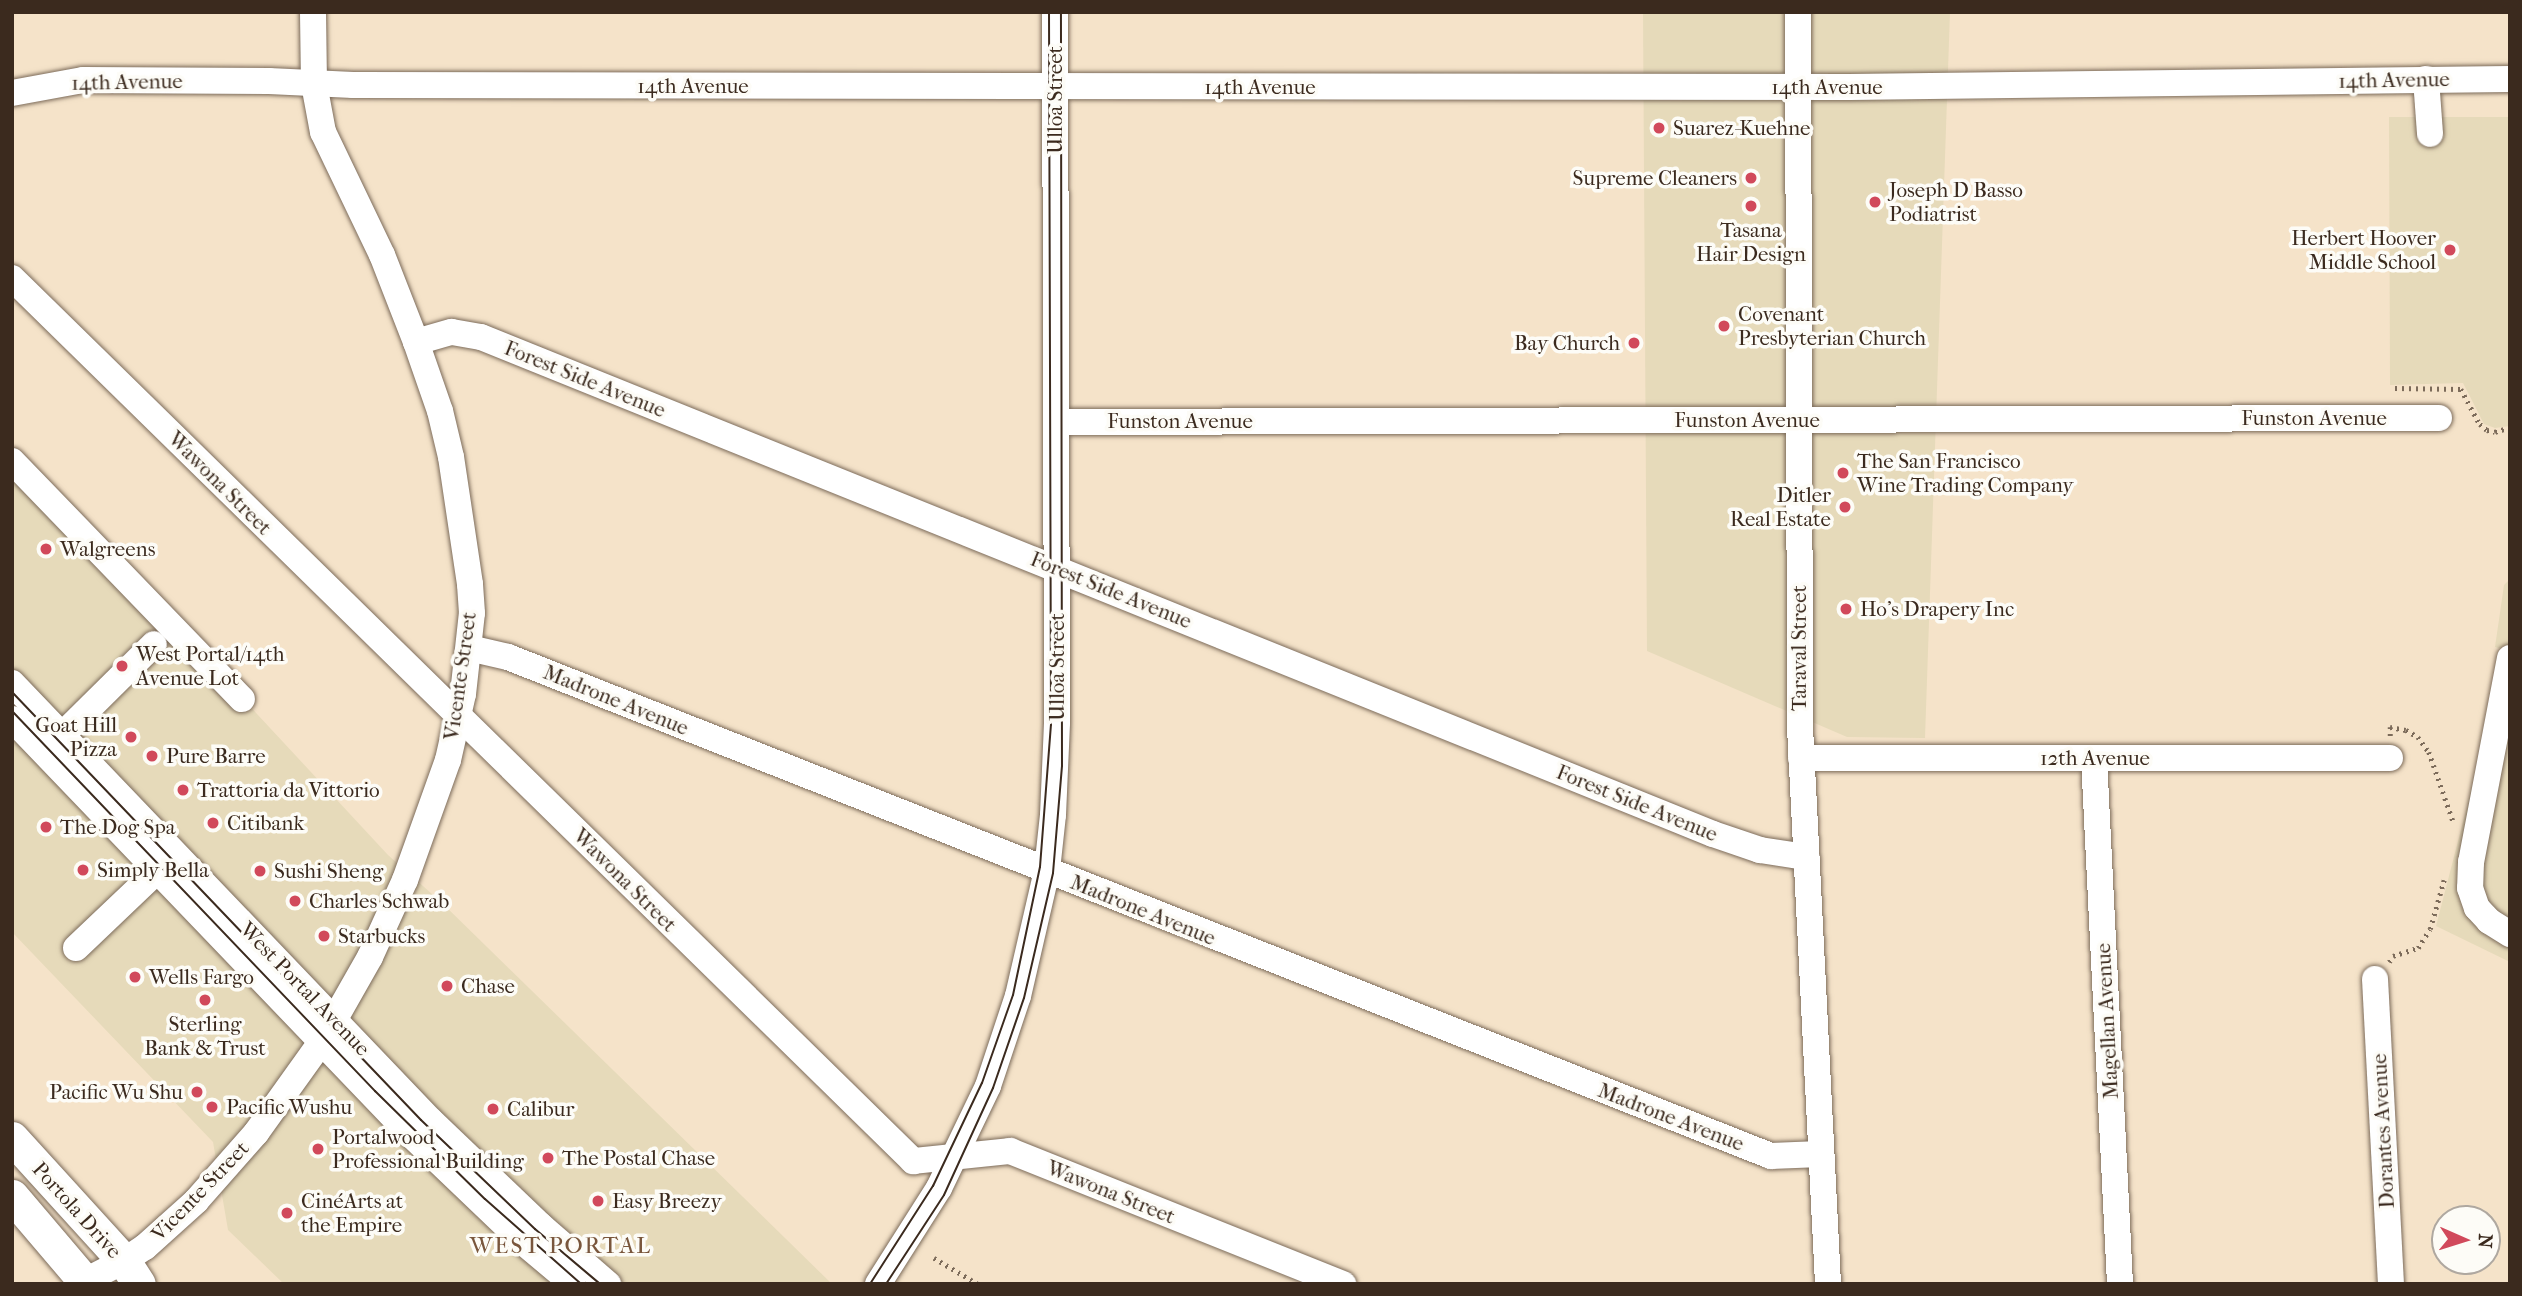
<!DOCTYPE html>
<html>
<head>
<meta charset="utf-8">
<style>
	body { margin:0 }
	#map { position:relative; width:2522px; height:1296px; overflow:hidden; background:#f5e3c9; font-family:"IM FELL French Canon",serif }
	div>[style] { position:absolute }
	.built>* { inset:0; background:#e6daba }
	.path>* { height:4.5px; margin-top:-2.25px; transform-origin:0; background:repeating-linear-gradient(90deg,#7c6b5a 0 2px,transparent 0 7px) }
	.roads { filter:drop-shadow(0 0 2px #7c6b5a) drop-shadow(0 0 2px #7c6b5a) }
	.minor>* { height:26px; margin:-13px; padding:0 13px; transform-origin:13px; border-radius:13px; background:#fff }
	.major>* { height:33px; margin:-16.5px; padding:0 16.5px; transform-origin:16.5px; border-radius:16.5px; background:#fff }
	.tram>* { height:2px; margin:-1px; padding:0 1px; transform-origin:1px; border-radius:1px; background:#3b2a1e }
	.dots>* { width:19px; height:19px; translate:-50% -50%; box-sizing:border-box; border:4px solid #fdfcf7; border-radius:50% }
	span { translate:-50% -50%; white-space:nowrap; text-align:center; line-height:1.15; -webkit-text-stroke:7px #fdfcf7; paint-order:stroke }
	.street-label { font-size:21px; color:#3b2a1e }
	.poi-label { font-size:21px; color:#3b2a1e }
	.left { translate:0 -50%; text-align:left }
	.right { translate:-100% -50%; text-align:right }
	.neighbourhood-label { font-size:23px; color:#79563c; letter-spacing:2px }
	.frame { position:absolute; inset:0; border:14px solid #3b2a1e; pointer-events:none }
	.north { position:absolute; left:2431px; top:1205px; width:70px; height:70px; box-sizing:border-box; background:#fdfcf7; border:2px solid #afa8a0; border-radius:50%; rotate:93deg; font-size:19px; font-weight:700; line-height:28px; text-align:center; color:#3b2a1e }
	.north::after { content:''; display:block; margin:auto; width:24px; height:32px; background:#d1495b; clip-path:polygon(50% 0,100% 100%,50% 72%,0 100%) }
</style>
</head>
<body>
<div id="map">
	<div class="built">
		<div style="clip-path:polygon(1643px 12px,1950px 12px,1925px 738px,1847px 737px,1647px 651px)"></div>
		<div style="clip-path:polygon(2389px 117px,2510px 117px,2510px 426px,2495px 428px,2484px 424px,2463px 383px,2390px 385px)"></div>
		<div style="clip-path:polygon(12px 460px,89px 533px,388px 855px,441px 902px,832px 1284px,284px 1284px,228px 1230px,213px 1142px,12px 932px)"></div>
		<div style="clip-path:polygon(2510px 579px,2510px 962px,2436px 926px,2491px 714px,2502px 649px,2495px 647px,2504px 585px)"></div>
	</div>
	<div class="path">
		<div style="left:2395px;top:388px;width:66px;rotate:0.9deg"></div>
		<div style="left:2461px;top:389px;width:40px;rotate:62deg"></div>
		<div style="left:2480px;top:424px;width:9px;rotate:41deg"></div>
		<div style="left:2487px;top:430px;width:8px;rotate:14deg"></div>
		<div style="left:2495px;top:432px;width:16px;rotate:-18deg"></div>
		<div style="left:2390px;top:736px;width:9px;rotate:-90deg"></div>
		<div style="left:2390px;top:727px;width:16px;rotate:11deg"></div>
		<div style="left:2406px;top:730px;width:14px;rotate:30deg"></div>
		<div style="left:2418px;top:737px;width:19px;rotate:54deg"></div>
		<div style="left:2429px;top:752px;width:73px;rotate:70.8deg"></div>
		<div style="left:2389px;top:962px;width:7px;rotate:-56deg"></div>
		<div style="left:2393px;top:956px;width:26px;rotate:-18deg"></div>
		<div style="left:2418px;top:948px;width:22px;rotate:-58deg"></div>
		<div style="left:2430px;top:929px;width:51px;rotate:-74.1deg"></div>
		<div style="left:934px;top:1258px;width:51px;rotate:30.6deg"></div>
	</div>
	<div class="roads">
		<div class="minor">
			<div style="left:1798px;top:12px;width:715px;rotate:89.84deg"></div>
			<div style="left:1800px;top:727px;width:558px;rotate:87.12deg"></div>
			<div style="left:2426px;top:79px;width:55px;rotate:85.8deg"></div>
			<div style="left:12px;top:93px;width:72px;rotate:-10.4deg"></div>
			<div style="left:83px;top:80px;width:186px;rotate:0.3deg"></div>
			<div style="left:269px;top:81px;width:84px;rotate:2.7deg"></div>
			<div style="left:353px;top:85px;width:1496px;rotate:0.08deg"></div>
			<div style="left:1849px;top:87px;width:661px;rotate:-0.69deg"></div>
			<div style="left:12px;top:278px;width:1262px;rotate:44.42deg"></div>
			<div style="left:913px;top:1161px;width:98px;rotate:-5.9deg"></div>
			<div style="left:1010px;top:1151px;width:359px;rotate:21.8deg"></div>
			<div style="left:416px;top:342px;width:37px;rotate:-16deg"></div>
			<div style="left:452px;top:332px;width:29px;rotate:10deg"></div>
			<div style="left:481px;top:337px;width:1328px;rotate:21.97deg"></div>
			<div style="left:1713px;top:834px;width:50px;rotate:18.8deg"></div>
			<div style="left:1760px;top:850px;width:47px;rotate:8.7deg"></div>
			<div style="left:1056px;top:422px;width:1383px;rotate:-0.17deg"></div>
			<div style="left:12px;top:461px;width:331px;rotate:46deg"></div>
			<div style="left:469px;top:648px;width:40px;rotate:13deg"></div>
			<div style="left:508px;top:657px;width:1358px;rotate:21.56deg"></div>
			<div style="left:1771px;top:1156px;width:49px;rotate:-2.3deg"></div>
			<div style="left:2510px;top:658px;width:208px;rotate:100.8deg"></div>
			<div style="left:2471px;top:862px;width:26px;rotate:92deg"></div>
			<div style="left:2470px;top:888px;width:21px;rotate:71deg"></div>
			<div style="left:2477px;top:908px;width:18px;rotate:47deg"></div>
			<div style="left:2489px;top:921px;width:25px;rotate:32deg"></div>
			<div style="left:12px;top:683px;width:606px;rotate:46.27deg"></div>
			<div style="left:431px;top:1121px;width:152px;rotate:43.7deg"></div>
			<div style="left:541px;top:1226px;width:89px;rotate:40.9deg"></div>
			<div style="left:12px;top:719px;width:571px;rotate:46.21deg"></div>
			<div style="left:407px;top:1131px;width:161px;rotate:43.7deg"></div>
			<div style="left:523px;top:1242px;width:65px;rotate:40deg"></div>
			<div style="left:62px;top:735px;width:129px;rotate:-44.7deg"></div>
			<div style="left:1801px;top:758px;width:589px"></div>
			<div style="left:2094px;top:758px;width:527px;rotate:87.17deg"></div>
			<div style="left:76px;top:948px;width:113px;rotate:-43.6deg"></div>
			<div style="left:2375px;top:979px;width:305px;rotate:87deg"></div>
			<div style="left:79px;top:1284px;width:51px;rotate:-27.1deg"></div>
			<div style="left:124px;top:1261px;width:25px;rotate:-34deg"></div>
			<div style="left:145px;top:1247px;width:69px;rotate:-42deg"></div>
			<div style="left:196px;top:1201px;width:91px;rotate:-48.6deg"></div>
			<div style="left:256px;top:1133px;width:117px;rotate:-54.4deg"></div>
			<div style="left:324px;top:1038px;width:93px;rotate:-60.4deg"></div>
			<div style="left:370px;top:957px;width:85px;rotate:-65.6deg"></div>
			<div style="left:405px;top:880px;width:127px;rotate:-70.3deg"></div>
			<div style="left:448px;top:760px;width:68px;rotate:-77.2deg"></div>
			<div style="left:463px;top:694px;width:81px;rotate:-83.7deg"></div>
			<div style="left:472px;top:613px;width:29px;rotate:-94deg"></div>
			<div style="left:470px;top:584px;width:128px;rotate:-98.5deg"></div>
			<div style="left:451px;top:457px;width:47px;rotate:-103.4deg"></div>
			<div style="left:440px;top:411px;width:73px;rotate:-109.2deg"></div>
			<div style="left:416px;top:342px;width:93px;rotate:-111.3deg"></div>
			<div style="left:382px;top:255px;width:136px;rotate:-115.6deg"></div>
			<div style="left:323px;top:132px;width:49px;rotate:-100.6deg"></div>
			<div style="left:314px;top:84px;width:72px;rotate:-90.8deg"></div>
			<div style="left:878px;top:1284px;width:114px;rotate:-57.6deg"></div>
			<div style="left:939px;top:1188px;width:113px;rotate:-64.3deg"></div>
			<div style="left:988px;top:1086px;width:95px;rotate:-71.6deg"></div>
			<div style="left:1018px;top:996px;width:129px;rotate:-77deg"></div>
			<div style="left:1047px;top:870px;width:55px;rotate:-83.8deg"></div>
			<div style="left:1053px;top:815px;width:93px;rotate:-87.5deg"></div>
			<div style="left:1057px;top:722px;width:710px;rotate:-90.16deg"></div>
		</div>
		<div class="major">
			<div style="left:12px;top:1138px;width:166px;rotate:47.7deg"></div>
			<div style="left:124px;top:1261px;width:27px;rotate:57deg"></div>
			<div style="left:12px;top:1196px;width:116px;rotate:49.6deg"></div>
		</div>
	</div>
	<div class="tram">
		<div style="left:12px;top:692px;width:592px;rotate:46.3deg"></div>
		<div style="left:421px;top:1120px;width:158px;rotate:43.7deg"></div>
		<div style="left:535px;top:1229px;width:85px;rotate:40.2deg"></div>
		<div style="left:12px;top:711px;width:526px;rotate:46.31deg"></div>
		<div style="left:375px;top:1091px;width:154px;rotate:44.5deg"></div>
		<div style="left:485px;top:1199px;width:128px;rotate:41.5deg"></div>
		<div style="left:870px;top:1284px;width:117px;rotate:-57.3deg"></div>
		<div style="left:933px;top:1186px;width:114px;rotate:-64.6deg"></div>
		<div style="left:982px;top:1083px;width:93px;rotate:-70.6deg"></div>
		<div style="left:1013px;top:995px;width:131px;rotate:-78.1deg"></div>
		<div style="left:1040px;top:867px;width:142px;rotate:-85.6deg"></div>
		<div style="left:1051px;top:725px;width:713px;rotate:-90.16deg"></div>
		<div style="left:886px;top:1284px;width:106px;rotate:-56.9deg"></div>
		<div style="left:944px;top:1195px;width:118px;rotate:-65.4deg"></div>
		<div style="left:993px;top:1088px;width:95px;rotate:-71deg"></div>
		<div style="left:1024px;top:998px;width:128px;rotate:-76.9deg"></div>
		<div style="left:1053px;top:873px;width:107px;rotate:-85.2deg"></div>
		<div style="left:1062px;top:766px;width:754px;rotate:-90.08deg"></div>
	</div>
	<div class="dots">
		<div style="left:1659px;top:128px;background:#d1495b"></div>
		<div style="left:1751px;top:178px;background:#d1495b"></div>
		<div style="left:1875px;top:202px;background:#d1495b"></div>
		<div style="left:1751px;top:206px;background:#d1495b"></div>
		<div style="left:2450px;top:250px;background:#d1495b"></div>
		<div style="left:1724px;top:326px;background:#d1495b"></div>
		<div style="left:1634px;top:343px;background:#d1495b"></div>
		<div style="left:1843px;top:473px;background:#d1495b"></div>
		<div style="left:1845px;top:507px;background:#d1495b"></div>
		<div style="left:46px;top:549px;background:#d1495b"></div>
		<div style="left:1846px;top:609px;background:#d1495b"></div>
		<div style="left:122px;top:666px;background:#d1495b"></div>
		<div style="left:131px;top:737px;background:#d1495b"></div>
		<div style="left:152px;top:756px;background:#d1495b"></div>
		<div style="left:183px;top:790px;background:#d1495b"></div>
		<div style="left:213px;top:823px;background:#d1495b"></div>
		<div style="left:46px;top:827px;background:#d1495b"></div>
		<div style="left:83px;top:870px;background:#d1495b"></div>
		<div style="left:260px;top:871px;background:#d1495b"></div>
		<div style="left:295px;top:901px;background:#d1495b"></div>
		<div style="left:324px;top:936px;background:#d1495b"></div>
		<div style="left:135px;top:977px;background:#d1495b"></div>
		<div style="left:447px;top:986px;background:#d1495b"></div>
		<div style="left:205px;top:1000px;background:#d1495b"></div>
		<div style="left:197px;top:1092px;background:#d1495b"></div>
		<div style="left:212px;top:1107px;background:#d1495b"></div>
		<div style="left:493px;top:1109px;background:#d1495b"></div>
		<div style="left:318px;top:1149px;background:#d1495b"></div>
		<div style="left:548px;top:1158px;background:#d1495b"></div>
		<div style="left:598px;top:1201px;background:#d1495b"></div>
		<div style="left:287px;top:1213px;background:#d1495b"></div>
	</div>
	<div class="street-label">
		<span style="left:2394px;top:80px;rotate:-1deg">14th Avenue</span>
		<span style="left:127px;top:82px;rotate:-1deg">14th Avenue</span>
		<span style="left:693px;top:86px">14th Avenue</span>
		<span style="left:1260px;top:87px">14th Avenue</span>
		<span style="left:1827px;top:87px">14th Avenue</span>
		<span style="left:1055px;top:100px;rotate:-90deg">Ulloa Street</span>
		<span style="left:585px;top:379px;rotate:22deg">Forest Side Avenue</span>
		<span style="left:2314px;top:418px">Funston Avenue</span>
		<span style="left:1747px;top:420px">Funston Avenue</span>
		<span style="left:1180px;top:421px">Funston Avenue</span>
		<span style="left:220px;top:483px;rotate:45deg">Wawona Street</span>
		<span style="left:1111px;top:590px;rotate:22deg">Forest Side Avenue</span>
		<span style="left:1799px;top:648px;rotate:-90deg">Taraval Street</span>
		<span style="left:1057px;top:667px;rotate:-90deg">Ulloa Street</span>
		<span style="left:460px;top:676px;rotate:-82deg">Vicente Street</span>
		<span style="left:616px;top:700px;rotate:22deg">Madrone Avenue</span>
		<span style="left:2095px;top:758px">12th Avenue</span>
		<span style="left:1637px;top:803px;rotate:22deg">Forest Side Avenue</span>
		<span style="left:625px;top:880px;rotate:45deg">Wawona Street</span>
		<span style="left:1143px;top:910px;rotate:22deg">Madrone Avenue</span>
		<span style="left:305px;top:989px;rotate:46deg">West Portal Avenue</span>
		<span style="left:2107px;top:1021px;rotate:-93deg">Magellan Avenue</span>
		<span style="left:1671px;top:1117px;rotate:21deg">Madrone Avenue</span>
		<span style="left:2383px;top:1131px;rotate:-93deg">Dorantes Avenue</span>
		<span style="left:200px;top:1191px;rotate:-46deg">Vicente Street</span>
		<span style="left:1111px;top:1192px;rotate:22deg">Wawona Street</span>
		<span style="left:77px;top:1210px;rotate:48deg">Portola Drive</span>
	</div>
	<div class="poi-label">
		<span class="left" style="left:1673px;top:128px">Suarez-Kuehne</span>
		<span class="right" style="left:1737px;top:178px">Supreme Cleaners</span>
		<span class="left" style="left:1889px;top:202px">Joseph D Basso<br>Podiatrist</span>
		<span style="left:1751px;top:242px">Tasana<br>Hair Design</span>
		<span class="right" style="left:2436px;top:250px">Herbert Hoover<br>Middle School</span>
		<span class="left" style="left:1738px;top:326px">Covenant<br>Presbyterian Church</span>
		<span class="right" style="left:1620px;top:343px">Bay Church</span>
		<span class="left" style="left:1857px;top:473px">The San Francisco<br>Wine Trading Company</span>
		<span class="right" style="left:1831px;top:507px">Ditler<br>Real Estate</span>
		<span class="left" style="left:60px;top:549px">Walgreens</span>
		<span class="left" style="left:1860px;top:609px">Ho's Drapery Inc</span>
		<span class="left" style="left:136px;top:666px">West Portal/14th<br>Avenue Lot</span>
		<span class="right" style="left:117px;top:737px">Goat Hill<br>Pizza</span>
		<span class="left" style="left:166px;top:756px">Pure Barre</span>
		<span class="left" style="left:197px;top:790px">Trattoria da Vittorio</span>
		<span class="left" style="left:227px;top:823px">Citibank</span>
		<span class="left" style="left:60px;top:827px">The Dog Spa</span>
		<span class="left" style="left:97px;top:870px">Simply Bella</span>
		<span class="left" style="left:274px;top:871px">Sushi Sheng</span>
		<span class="left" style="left:309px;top:901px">Charles Schwab</span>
		<span class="left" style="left:338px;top:936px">Starbucks</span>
		<span class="left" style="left:149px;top:977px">Wells Fargo</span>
		<span class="left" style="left:461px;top:986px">Chase</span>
		<span style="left:205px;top:1036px">Sterling<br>Bank &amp; Trust</span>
		<span class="right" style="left:183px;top:1092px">Pacific Wu Shu</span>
		<span class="left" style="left:226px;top:1107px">Pacific Wushu</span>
		<span class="left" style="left:507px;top:1109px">Calibur</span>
		<span class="left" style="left:332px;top:1149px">Portalwood<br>Professional Building</span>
		<span class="left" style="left:562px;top:1158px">The Postal Chase</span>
		<span class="left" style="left:301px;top:1213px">CinéArts at<br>the Empire</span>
		<span class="left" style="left:612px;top:1201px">Easy Breezy</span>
	</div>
	<div class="neighbourhood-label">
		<span style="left:561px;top:1246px">WEST PORTAL</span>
	</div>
	<div class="frame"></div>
	<div class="north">N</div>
</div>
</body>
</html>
